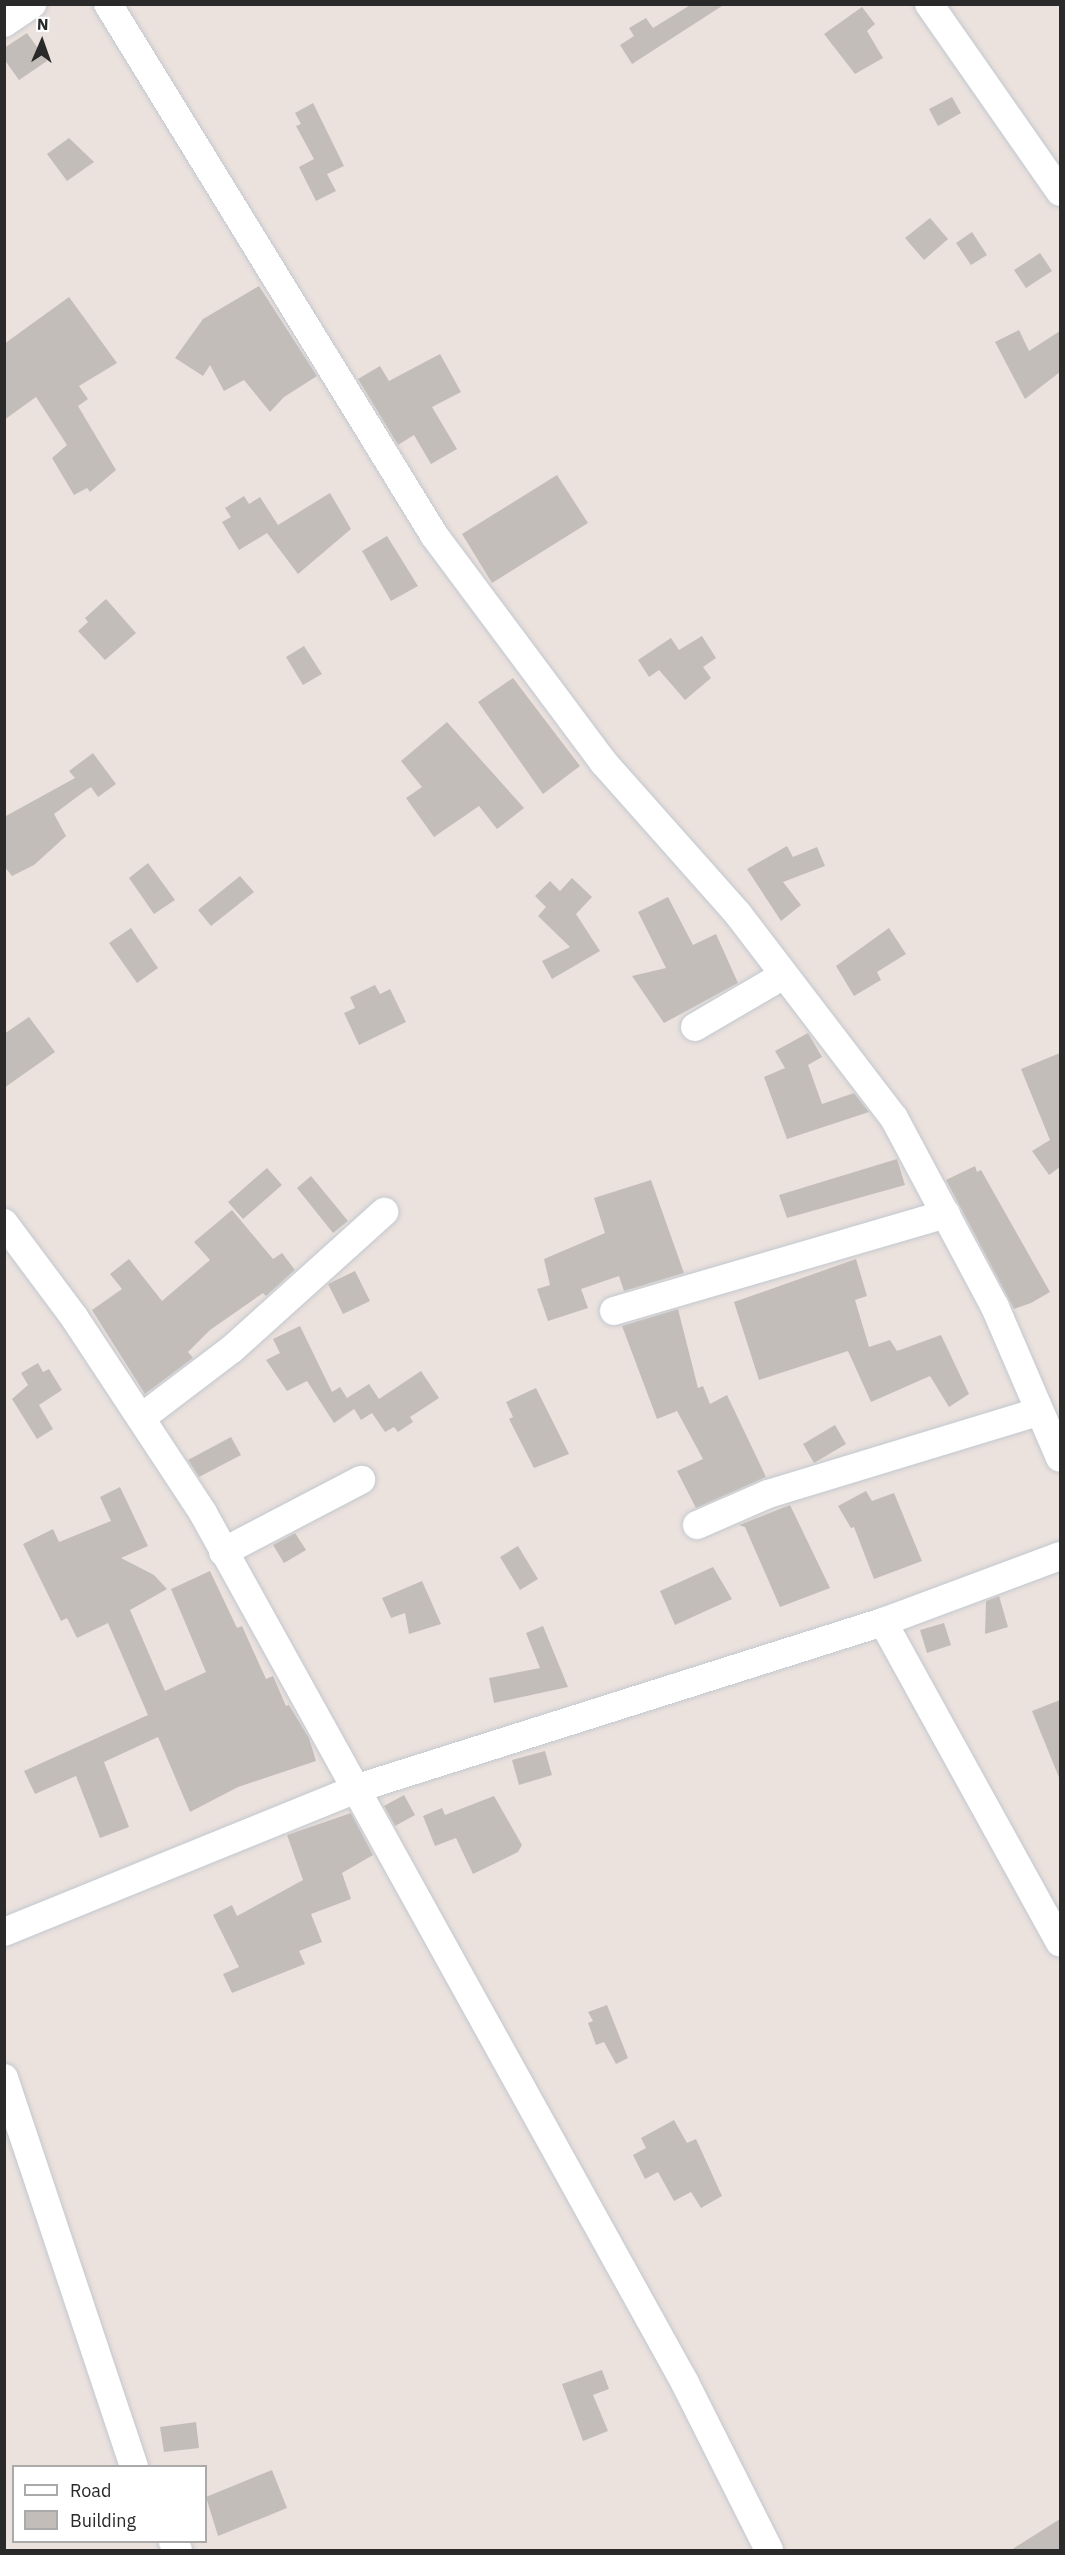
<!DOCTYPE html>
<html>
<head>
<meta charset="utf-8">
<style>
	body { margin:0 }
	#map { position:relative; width:1065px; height:2555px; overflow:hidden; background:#ebe1dd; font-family:"IBM Plex Sans",sans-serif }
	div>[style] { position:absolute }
	.building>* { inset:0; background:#c3bdb9 }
	.roads { filter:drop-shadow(0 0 2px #c2c8cf) drop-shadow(0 0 2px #c2c8cf) }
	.minor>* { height:28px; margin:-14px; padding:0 14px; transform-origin:14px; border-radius:14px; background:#fff }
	span { translate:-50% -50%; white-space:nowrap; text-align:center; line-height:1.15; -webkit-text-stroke:4.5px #fff; paint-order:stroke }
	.frame { position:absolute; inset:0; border:6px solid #2a2a2a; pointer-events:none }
	.legend { position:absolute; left:12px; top:2465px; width:195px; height:78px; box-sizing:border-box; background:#fff; border:2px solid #aaa; margin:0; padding:8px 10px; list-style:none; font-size:18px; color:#2a2a2a }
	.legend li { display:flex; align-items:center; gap:12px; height:30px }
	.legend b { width:30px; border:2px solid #aaa }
	.north { position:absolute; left:12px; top:12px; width:60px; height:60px; -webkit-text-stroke:4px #fff; paint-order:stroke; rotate:2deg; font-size:16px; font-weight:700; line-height:24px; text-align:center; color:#2a2a2a }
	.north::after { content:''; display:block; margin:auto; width:21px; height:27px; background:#2a2a2a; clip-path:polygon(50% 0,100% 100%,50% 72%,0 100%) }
</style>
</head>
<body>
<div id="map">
	<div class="building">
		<div style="clip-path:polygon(692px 4px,725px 4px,632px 64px,620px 45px,634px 36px,629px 28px,646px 18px,653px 28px)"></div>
		<div style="clip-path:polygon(862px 7px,875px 24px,867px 31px,883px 58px,855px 74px,824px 34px)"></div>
		<div style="clip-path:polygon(27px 33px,47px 61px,19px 80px,4px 59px,4px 48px)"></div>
		<div style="clip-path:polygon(952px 97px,961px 113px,938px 126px,929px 109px)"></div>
		<div style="clip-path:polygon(313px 103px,344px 166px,327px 174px,336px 191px,316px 201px,299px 167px,314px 159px,296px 126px,301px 124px,295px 113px)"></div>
		<div style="clip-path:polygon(69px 138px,94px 162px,67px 181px,47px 154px)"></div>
		<div style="clip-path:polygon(930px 218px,948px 239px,924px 260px,905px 238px)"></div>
		<div style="clip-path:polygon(972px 232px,987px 255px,971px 265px,956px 243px)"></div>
		<div style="clip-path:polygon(1040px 253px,1052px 271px,1026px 288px,1014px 270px)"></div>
		<div style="clip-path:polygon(259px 286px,317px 376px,284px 397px,270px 412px,244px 380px,224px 391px,210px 365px,203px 376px,175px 358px,203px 319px)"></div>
		<div style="clip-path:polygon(69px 297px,117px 363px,79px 386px,88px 399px,78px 406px,116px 470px,90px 492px,87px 488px,74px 495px,52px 458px,67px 445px,36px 397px,4px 420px,4px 344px)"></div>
		<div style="clip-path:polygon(1019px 330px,1029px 351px,1060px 331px,1060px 372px,1025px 399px,995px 342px)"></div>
		<div style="clip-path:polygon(440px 354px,461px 392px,432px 407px,457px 449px,431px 464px,414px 435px,398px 445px,358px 379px,380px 366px,389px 381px)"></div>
		<div style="clip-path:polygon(557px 475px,588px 523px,492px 583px,462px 534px)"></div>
		<div style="clip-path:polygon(330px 493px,351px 529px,298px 574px,267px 533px,239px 550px,222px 522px,231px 517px,225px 508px,244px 496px,249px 504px,260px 497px,278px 525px)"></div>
		<div style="clip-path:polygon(387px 536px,418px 586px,391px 601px,362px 551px)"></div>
		<div style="clip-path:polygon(106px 599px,136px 633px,105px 660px,78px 631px,88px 622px,85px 618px)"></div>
		<div style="clip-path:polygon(702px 636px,716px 658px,703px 667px,711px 678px,685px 700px,659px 670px,649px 677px,638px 660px,671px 638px,679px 650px)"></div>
		<div style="clip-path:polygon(304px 646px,322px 674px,303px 685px,286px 657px)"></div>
		<div style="clip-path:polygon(513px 678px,580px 766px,543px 794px,478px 702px)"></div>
		<div style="clip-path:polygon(447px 722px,524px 808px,497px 829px,479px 806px,434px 837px,406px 798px,422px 787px,401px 761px)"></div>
		<div style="clip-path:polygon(93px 753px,116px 784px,98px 797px,91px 787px,85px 791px,81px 786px,85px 791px,54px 814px,66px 836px,34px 865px,12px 876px,4px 866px,4px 817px,75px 778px,69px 771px)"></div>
		<div style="clip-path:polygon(787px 846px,793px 857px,817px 847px,825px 866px,783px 882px,801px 905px,781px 921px,747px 869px)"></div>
		<div style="clip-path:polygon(148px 863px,175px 900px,154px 914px,129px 878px)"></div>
		<div style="clip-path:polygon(240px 876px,254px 892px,211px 926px,198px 910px)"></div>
		<div style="clip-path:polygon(572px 878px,592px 897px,576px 914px,600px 951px,552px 979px,542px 961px,570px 947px,538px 916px,546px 907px,535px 896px,550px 881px,560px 891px)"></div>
		<div style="clip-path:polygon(668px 897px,693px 945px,716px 934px,738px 983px,664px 1023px,632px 976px,666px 968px,638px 912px)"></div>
		<div style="clip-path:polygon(131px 928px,158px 968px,137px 983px,109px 943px)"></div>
		<div style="clip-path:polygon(889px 928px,906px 954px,877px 972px,881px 980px,854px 996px,836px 966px)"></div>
		<div style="clip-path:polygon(375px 985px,380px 994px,390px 989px,406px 1022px,359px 1045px,344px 1013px,355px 1008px,350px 997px)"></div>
		<div style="clip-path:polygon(29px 1017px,55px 1052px,4px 1088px,4px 1034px)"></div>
		<div style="clip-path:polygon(808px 1033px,822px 1057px,808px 1065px,822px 1104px,854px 1093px,869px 1112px,787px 1139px,764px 1077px,785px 1068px,775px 1051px)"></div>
		<div style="clip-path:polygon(1060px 1053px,1060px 1167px,1049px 1175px,1032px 1151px,1050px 1140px,1021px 1069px)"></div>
		<div style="clip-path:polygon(897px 1159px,905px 1185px,787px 1218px,779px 1195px)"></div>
		<div style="clip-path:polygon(975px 1166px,977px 1172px,981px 1170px,1050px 1292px,1031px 1303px,1014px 1309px,946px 1180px)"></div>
		<div style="clip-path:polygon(267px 1168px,282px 1185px,243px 1219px,228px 1202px)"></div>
		<div style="clip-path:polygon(311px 1176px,348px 1221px,333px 1233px,297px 1188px)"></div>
		<div style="clip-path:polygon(651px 1180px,684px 1273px,624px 1291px,619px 1276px,581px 1289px,588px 1308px,548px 1321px,537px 1289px,550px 1285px,544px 1259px,605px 1233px,594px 1198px)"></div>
		<div style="clip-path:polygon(232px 1210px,273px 1259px,282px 1253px,295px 1270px,266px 1296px,263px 1293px,210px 1330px,188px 1352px,193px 1358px,145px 1394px,92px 1310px,122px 1289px,110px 1274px,129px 1259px,162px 1301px,210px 1260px,194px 1242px)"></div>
		<div style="clip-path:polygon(856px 1259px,867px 1296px,855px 1300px,869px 1347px,890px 1340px,897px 1351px,941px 1335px,969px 1394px,949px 1407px,930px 1376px,871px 1402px,848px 1351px,759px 1380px,734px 1302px)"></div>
		<div style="clip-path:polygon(355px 1271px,370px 1301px,343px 1314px,328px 1284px)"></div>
		<div style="clip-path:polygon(678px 1309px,698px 1388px,703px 1386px,710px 1404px,727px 1395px,766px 1477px,696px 1508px,677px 1471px,703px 1459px,677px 1411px,657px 1419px,622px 1326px)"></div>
		<div style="clip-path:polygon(300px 1326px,332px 1392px,340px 1387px,347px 1398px,369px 1384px,379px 1399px,421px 1371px,439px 1398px,410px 1417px,413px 1422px,398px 1432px,394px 1427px,385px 1432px,372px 1413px,361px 1420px,351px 1404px,354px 1409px,334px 1423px,307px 1381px,287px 1391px,266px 1360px,280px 1353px,273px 1339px)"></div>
		<div style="clip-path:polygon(38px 1363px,43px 1372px,49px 1369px,62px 1390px,39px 1405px,53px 1429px,37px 1439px,12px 1399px,28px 1385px,21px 1373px)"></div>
		<div style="clip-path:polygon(536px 1388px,569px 1454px,534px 1468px,509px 1419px,513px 1417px,506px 1402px)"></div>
		<div style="clip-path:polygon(835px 1425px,846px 1444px,814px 1463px,803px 1444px)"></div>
		<div style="clip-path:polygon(231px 1437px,241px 1455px,199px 1477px,188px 1460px)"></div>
		<div style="clip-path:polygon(120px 1487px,148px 1546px,121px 1558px,154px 1575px,167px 1589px,130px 1610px,165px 1691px,206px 1672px,171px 1589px,210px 1571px,237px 1628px,242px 1626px,266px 1679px,273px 1676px,286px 1706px,289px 1705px,309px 1738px,316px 1761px,238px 1787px,190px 1812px,158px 1737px,104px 1762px,129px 1827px,100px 1838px,76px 1776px,35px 1794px,24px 1771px,148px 1715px,108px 1623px,77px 1638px,67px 1618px,61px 1621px,23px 1544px,53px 1529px,59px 1542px,111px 1521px,100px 1497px)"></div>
		<div style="clip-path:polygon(866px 1491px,872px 1501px,894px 1493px,922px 1561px,874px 1579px,854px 1527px,851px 1528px,838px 1506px)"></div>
		<div style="clip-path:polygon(790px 1505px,830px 1588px,780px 1607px,745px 1527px,739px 1525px)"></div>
		<div style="clip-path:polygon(295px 1533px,306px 1550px,284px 1563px,273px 1545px)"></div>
		<div style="clip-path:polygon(518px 1546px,538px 1579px,520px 1590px,500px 1557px)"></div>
		<div style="clip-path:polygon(713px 1567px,732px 1599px,675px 1625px,660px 1591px)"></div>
		<div style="clip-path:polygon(422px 1581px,441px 1624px,409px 1634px,405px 1613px,391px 1618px,382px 1598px)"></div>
		<div style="clip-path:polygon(999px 1596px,1008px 1627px,985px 1634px,986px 1601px)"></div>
		<div style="clip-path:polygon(944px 1623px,951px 1645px,927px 1653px,920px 1630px)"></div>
		<div style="clip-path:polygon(543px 1626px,568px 1687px,494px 1703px,489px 1678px,540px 1668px,526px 1633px)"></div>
		<div style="clip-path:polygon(1060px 1700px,1060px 1780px,1032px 1711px)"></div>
		<div style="clip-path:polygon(545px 1751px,552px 1775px,519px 1785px,512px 1760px)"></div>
		<div style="clip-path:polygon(404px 1795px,415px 1815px,395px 1826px,384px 1806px)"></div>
		<div style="clip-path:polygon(494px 1796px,522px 1845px,518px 1852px,473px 1874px,456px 1838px,435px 1846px,423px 1816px,442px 1808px,445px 1815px)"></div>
		<div style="clip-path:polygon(351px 1813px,373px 1855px,342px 1873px,351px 1899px,311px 1914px,322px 1942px,299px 1951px,305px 1964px,232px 1993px,223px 1974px,239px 1967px,213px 1915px,232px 1905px,237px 1916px,303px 1880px,287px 1835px)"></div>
		<div style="clip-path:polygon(607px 2005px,628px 2058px,616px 2064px,604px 2042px,596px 2045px,588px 2023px,593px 2021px,588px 2012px)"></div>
		<div style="clip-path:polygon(674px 2120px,687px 2143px,696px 2139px,722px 2196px,701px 2208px,691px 2192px,674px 2201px,658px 2172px,645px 2179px,633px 2155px,646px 2148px,641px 2138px)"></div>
		<div style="clip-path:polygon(602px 2370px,609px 2389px,593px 2395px,608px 2431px,583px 2441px,562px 2384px)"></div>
		<div style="clip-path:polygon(196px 2422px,199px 2448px,164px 2452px,160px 2427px)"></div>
		<div style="clip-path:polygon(272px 2470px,287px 2508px,218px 2536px,206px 2497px)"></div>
		<div style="clip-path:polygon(1060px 2519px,1060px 2550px,1011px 2550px)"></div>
	</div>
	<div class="roads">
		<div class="minor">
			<div style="left:108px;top:4px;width:623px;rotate:58.45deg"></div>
			<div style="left:434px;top:535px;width:284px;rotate:53.3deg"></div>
			<div style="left:604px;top:763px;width:202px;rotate:48.4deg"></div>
			<div style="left:738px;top:914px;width:257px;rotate:52.6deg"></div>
			<div style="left:894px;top:1118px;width:214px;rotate:61.9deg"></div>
			<div style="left:995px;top:1307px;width:164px;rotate:66.7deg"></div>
			<div style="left:929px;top:4px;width:229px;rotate:55.1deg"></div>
			<div style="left:4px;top:23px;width:34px;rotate:-34deg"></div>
			<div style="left:695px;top:1027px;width:103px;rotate:-30.3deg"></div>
			<div style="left:4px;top:1223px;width:117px;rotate:53.3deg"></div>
			<div style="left:74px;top:1317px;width:235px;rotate:56.6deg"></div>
			<div style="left:203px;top:1513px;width:995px;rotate:61.01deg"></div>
			<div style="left:685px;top:2383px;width:187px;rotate:63.3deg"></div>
			<div style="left:614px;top:1311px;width:346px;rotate:-16.3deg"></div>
			<div style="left:141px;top:1418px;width:114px;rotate:-37.2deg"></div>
			<div style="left:232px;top:1349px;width:205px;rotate:-42deg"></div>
			<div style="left:697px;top:1525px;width:77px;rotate:-23.6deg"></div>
			<div style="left:768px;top:1494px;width:282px;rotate:-16.9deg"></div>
			<div style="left:223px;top:1552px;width:156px;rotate:-27.6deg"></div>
			<div style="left:883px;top:1622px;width:366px;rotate:61.1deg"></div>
			<div style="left:4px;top:1932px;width:382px;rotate:-22.1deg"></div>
			<div style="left:358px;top:1788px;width:551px;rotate:-17.55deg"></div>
			<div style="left:883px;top:1622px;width:189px;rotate:-20.4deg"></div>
			<div style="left:4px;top:2078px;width:409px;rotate:71.5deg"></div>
			<div style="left:173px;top:2542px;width:9px;rotate:58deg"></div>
		</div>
	</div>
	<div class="frame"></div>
	<ul class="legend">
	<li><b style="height:8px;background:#fff"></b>Road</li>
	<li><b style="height:16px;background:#c3bdb9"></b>Building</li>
	</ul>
	<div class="north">N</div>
</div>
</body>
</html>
